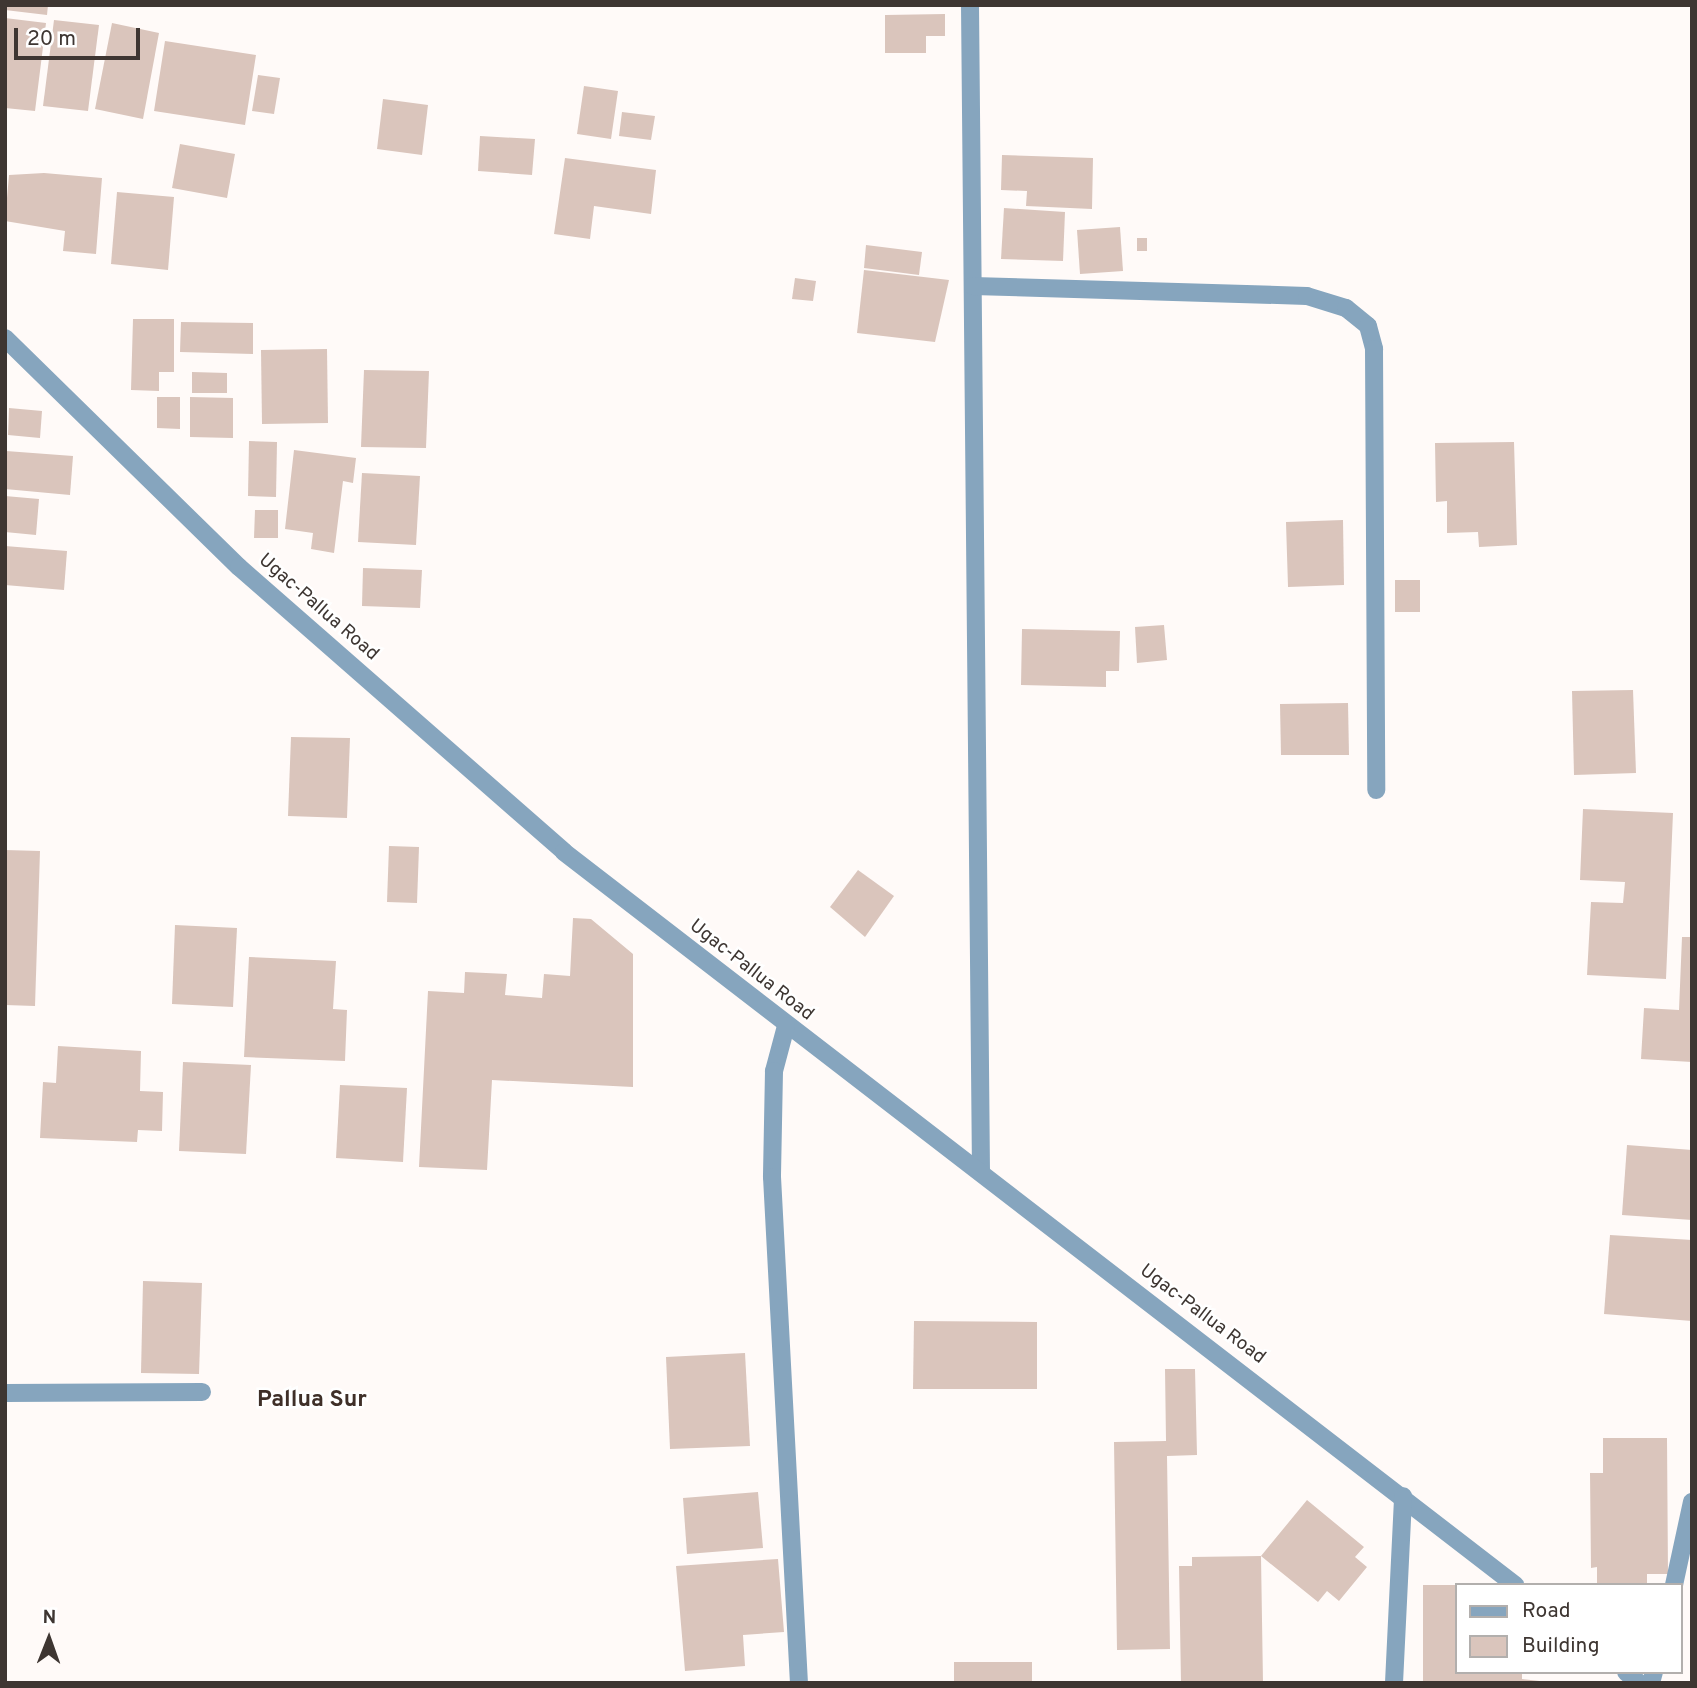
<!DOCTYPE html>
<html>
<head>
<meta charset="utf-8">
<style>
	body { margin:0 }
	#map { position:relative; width:1697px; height:1688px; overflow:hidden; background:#fffaf8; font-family:Overpass,sans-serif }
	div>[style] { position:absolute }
	.building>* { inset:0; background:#dac5bc }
	.minor>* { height:18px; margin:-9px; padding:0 9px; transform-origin:9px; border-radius:9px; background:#86a5be }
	span { translate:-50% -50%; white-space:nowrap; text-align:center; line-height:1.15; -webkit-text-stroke:5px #fff; paint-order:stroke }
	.street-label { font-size:19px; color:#3e3632 }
	.quarter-label { font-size:23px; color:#3f2f28; font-weight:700 }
	.frame { position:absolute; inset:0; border:7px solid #3e3632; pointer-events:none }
	.legend { position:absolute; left:1455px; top:1583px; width:228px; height:91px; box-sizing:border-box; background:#fff; border:2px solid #b2afad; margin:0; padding:9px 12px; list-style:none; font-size:21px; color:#3e3632 }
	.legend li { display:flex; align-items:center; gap:14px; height:35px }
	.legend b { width:35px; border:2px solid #b2afad }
	.north { position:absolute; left:14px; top:1604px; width:70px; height:70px; -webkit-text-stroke:5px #fff; paint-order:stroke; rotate:1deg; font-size:19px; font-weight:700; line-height:28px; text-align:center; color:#3e3632 }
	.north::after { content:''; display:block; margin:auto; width:24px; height:32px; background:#3e3632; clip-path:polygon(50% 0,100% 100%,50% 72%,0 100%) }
	.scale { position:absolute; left:14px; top:28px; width:126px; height:32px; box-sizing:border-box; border:4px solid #3e3632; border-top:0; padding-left:9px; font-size:21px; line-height:24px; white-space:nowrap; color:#3e3632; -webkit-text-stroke:5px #fff; paint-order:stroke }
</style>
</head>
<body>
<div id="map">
	<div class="building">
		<div style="clip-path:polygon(5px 5px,48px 5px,47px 15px,5px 10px)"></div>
		<div style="clip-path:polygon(945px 14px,945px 36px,926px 36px,926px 53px,885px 53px,885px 15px)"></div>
		<div style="clip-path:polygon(5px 18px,46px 23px,35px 111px,5px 108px)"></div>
		<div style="clip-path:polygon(54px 20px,99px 25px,88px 111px,43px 106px)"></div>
		<div style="clip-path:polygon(112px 23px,159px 33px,143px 119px,95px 109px)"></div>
		<div style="clip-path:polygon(165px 41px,256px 55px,245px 125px,154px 111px)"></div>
		<div style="clip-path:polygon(258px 75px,280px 78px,274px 114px,252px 111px)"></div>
		<div style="clip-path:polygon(584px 86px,618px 91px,611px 139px,577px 134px)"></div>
		<div style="clip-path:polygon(383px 99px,428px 105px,422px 155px,377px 149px)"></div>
		<div style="clip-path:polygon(622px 112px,655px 116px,651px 140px,619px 136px)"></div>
		<div style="clip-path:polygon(480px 136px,535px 139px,532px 175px,478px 171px)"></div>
		<div style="clip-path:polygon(180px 144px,235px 154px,227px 198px,172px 188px)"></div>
		<div style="clip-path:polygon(1002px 155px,1093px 158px,1092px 209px,1026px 206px,1027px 191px,1001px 190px)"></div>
		<div style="clip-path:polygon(565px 158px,656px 170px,651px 214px,594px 206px,590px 239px,554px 234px)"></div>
		<div style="clip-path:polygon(44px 173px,102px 178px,96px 254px,63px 251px,65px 231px,5px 221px,9px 175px)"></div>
		<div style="clip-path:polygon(117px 192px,174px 197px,168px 270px,111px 264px)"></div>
		<div style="clip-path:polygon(1004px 208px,1065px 212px,1063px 261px,1001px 259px)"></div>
		<div style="clip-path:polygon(1120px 227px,1123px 271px,1080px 274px,1077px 230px)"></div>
		<div style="clip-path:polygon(1137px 238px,1147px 238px,1147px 251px,1137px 251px)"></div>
		<div style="clip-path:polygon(866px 245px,922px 252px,919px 275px,864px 268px)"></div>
		<div style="clip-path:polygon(864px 270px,949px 280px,935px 342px,857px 333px)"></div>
		<div style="clip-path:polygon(795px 278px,816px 281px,813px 301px,792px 299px)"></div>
		<div style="clip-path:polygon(133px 319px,174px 319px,174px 372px,159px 372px,159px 391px,131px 390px)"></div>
		<div style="clip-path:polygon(181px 322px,253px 323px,253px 354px,180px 352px)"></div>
		<div style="clip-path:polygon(327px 349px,328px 423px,262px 424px,261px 350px)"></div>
		<div style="clip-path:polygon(364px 370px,429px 371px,426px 448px,361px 447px)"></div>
		<div style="clip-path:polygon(192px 372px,227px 373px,227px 393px,192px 393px)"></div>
		<div style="clip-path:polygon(157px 397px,180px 397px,180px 429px,157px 428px)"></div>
		<div style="clip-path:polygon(190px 397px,233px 398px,233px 438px,190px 437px)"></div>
		<div style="clip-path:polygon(9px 408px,42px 411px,40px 438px,8px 435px)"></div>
		<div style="clip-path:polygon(249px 441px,277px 442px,276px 497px,248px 496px)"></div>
		<div style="clip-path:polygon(1514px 442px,1517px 545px,1479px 547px,1478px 532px,1447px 533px,1447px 501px,1436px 502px,1435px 443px)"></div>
		<div style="clip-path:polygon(294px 450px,356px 458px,353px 483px,343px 481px,334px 553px,311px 549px,313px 533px,285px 529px)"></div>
		<div style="clip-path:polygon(6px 451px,73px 456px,70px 495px,5px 489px)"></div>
		<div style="clip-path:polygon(362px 473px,420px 476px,416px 545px,358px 542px)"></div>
		<div style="clip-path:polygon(5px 496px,39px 499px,36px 535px,5px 532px)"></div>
		<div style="clip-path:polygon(255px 510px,278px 510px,278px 538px,254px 538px)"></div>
		<div style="clip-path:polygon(1343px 520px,1344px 585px,1288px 587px,1286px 522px)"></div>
		<div style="clip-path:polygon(5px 546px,67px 551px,64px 590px,5px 585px)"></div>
		<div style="clip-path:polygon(363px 568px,422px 570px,420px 608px,362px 606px)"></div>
		<div style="clip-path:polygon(1395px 580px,1420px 580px,1420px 612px,1395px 612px)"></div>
		<div style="clip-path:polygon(1164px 625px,1167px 660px,1137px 663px,1135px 627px)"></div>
		<div style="clip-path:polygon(1022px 629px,1120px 631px,1119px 671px,1106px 671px,1106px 687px,1021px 685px)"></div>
		<div style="clip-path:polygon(1633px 690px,1636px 773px,1574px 775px,1572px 691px)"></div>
		<div style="clip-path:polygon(1348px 703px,1349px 755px,1281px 755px,1280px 704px)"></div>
		<div style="clip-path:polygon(291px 737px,350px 738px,347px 818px,288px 816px)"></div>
		<div style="clip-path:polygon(1583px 809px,1673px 813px,1666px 979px,1587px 975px,1591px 902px,1623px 903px,1625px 882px,1580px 880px)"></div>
		<div style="clip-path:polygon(389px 846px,419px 847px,417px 903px,387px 902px)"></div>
		<div style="clip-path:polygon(5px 850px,40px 851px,35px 1006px,5px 1005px)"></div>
		<div style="clip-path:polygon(858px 870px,894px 896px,865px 937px,830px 907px)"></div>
		<div style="clip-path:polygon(573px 918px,591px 919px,633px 954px,633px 1087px,492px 1080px,487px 1170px,419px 1167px,428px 991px,464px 993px,465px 972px,507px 974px,505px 995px,542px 998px,544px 974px,570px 976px)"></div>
		<div style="clip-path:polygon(175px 925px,237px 928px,233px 1007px,172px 1004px)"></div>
		<div style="clip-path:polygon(1682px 937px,1692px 937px,1692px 1062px,1641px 1059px,1644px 1008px,1679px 1010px)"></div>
		<div style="clip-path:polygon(249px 957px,336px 961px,333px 1009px,347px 1010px,345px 1061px,244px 1057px)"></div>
		<div style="clip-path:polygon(58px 1046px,141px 1051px,140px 1091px,163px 1092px,162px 1131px,138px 1130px,137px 1142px,40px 1138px,43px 1082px,56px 1083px)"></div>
		<div style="clip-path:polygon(183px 1062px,251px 1065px,246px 1154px,179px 1151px)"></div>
		<div style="clip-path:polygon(340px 1085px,407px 1088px,403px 1162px,336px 1158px)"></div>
		<div style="clip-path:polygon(1627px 1145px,1692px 1150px,1692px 1220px,1622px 1215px)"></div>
		<div style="clip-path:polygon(1610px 1235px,1692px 1240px,1692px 1321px,1604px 1314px)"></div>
		<div style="clip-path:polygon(143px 1281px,202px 1283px,199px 1374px,141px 1373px)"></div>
		<div style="clip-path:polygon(914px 1321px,1037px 1322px,1037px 1389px,913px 1389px)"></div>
		<div style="clip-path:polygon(745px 1353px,750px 1446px,670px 1449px,666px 1357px)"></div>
		<div style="clip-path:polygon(1165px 1369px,1195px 1369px,1197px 1455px,1167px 1456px,1170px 1649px,1117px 1650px,1114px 1442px,1166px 1441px)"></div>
		<div style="clip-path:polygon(1603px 1438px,1667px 1438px,1668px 1574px,1647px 1574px,1647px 1585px,1597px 1585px,1597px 1567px,1591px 1568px,1590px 1473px,1603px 1473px)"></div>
		<div style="clip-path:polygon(758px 1492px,763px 1548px,687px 1554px,683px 1498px)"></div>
		<div style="clip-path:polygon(1307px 1500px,1364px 1547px,1355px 1557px,1367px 1567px,1339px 1601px,1327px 1591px,1318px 1602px,1261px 1556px)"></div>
		<div style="clip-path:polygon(1261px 1556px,1263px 1683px,1181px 1683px,1179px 1566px,1192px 1566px,1192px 1557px)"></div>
		<div style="clip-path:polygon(778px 1559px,784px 1632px,743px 1635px,745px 1666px,685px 1671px,676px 1566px)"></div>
		<div style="clip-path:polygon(1423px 1585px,1455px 1585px,1457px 1672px,1522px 1672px,1522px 1679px,1558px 1683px,1423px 1683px)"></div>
		<div style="clip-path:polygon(954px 1662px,1032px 1662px,1032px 1683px,954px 1683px)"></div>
	</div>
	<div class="minor">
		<div style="left:970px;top:5px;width:1168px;rotate:89.46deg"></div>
		<div style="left:973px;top:286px;width:334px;rotate:1.7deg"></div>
		<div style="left:1307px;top:296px;width:41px;rotate:17.1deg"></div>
		<div style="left:1346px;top:308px;width:28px;rotate:39deg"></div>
		<div style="left:1368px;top:326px;width:24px;rotate:75deg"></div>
		<div style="left:1374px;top:349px;width:441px;rotate:89.7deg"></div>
		<div style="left:5px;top:338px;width:327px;rotate:44.4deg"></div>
		<div style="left:239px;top:567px;width:432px;rotate:41.2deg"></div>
		<div style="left:564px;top:852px;width:1201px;rotate:37.62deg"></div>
		<div style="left:786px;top:1026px;width:47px;rotate:104.9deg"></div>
		<div style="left:774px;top:1071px;width:106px;rotate:91.1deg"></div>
		<div style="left:772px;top:1177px;width:507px;rotate:86.95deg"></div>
		<div style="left:5px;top:1393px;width:197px;rotate:-0.3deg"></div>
		<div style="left:1674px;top:1585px;width:85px;rotate:-77.8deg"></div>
		<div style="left:1626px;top:1672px;width:17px;rotate:40deg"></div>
		<div style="left:1394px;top:1683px;width:187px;rotate:-87.2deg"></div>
		<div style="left:1651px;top:1683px;width:11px;rotate:-75deg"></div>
	</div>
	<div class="street-label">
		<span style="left:318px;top:608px;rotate:41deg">Ugac-Pallua Road</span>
		<span style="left:751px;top:971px;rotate:38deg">Ugac-Pallua Road</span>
		<span style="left:1202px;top:1315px;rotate:37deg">Ugac-Pallua Road</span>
	</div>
	<div class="quarter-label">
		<span style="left:312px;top:1401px">Pallua Sur</span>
	</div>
	<div class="frame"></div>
	<ul class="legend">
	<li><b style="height:9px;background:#86a5be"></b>Road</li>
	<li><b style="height:19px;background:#dac5bc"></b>Building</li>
	</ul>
	<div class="north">N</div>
	<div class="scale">20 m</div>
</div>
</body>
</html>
